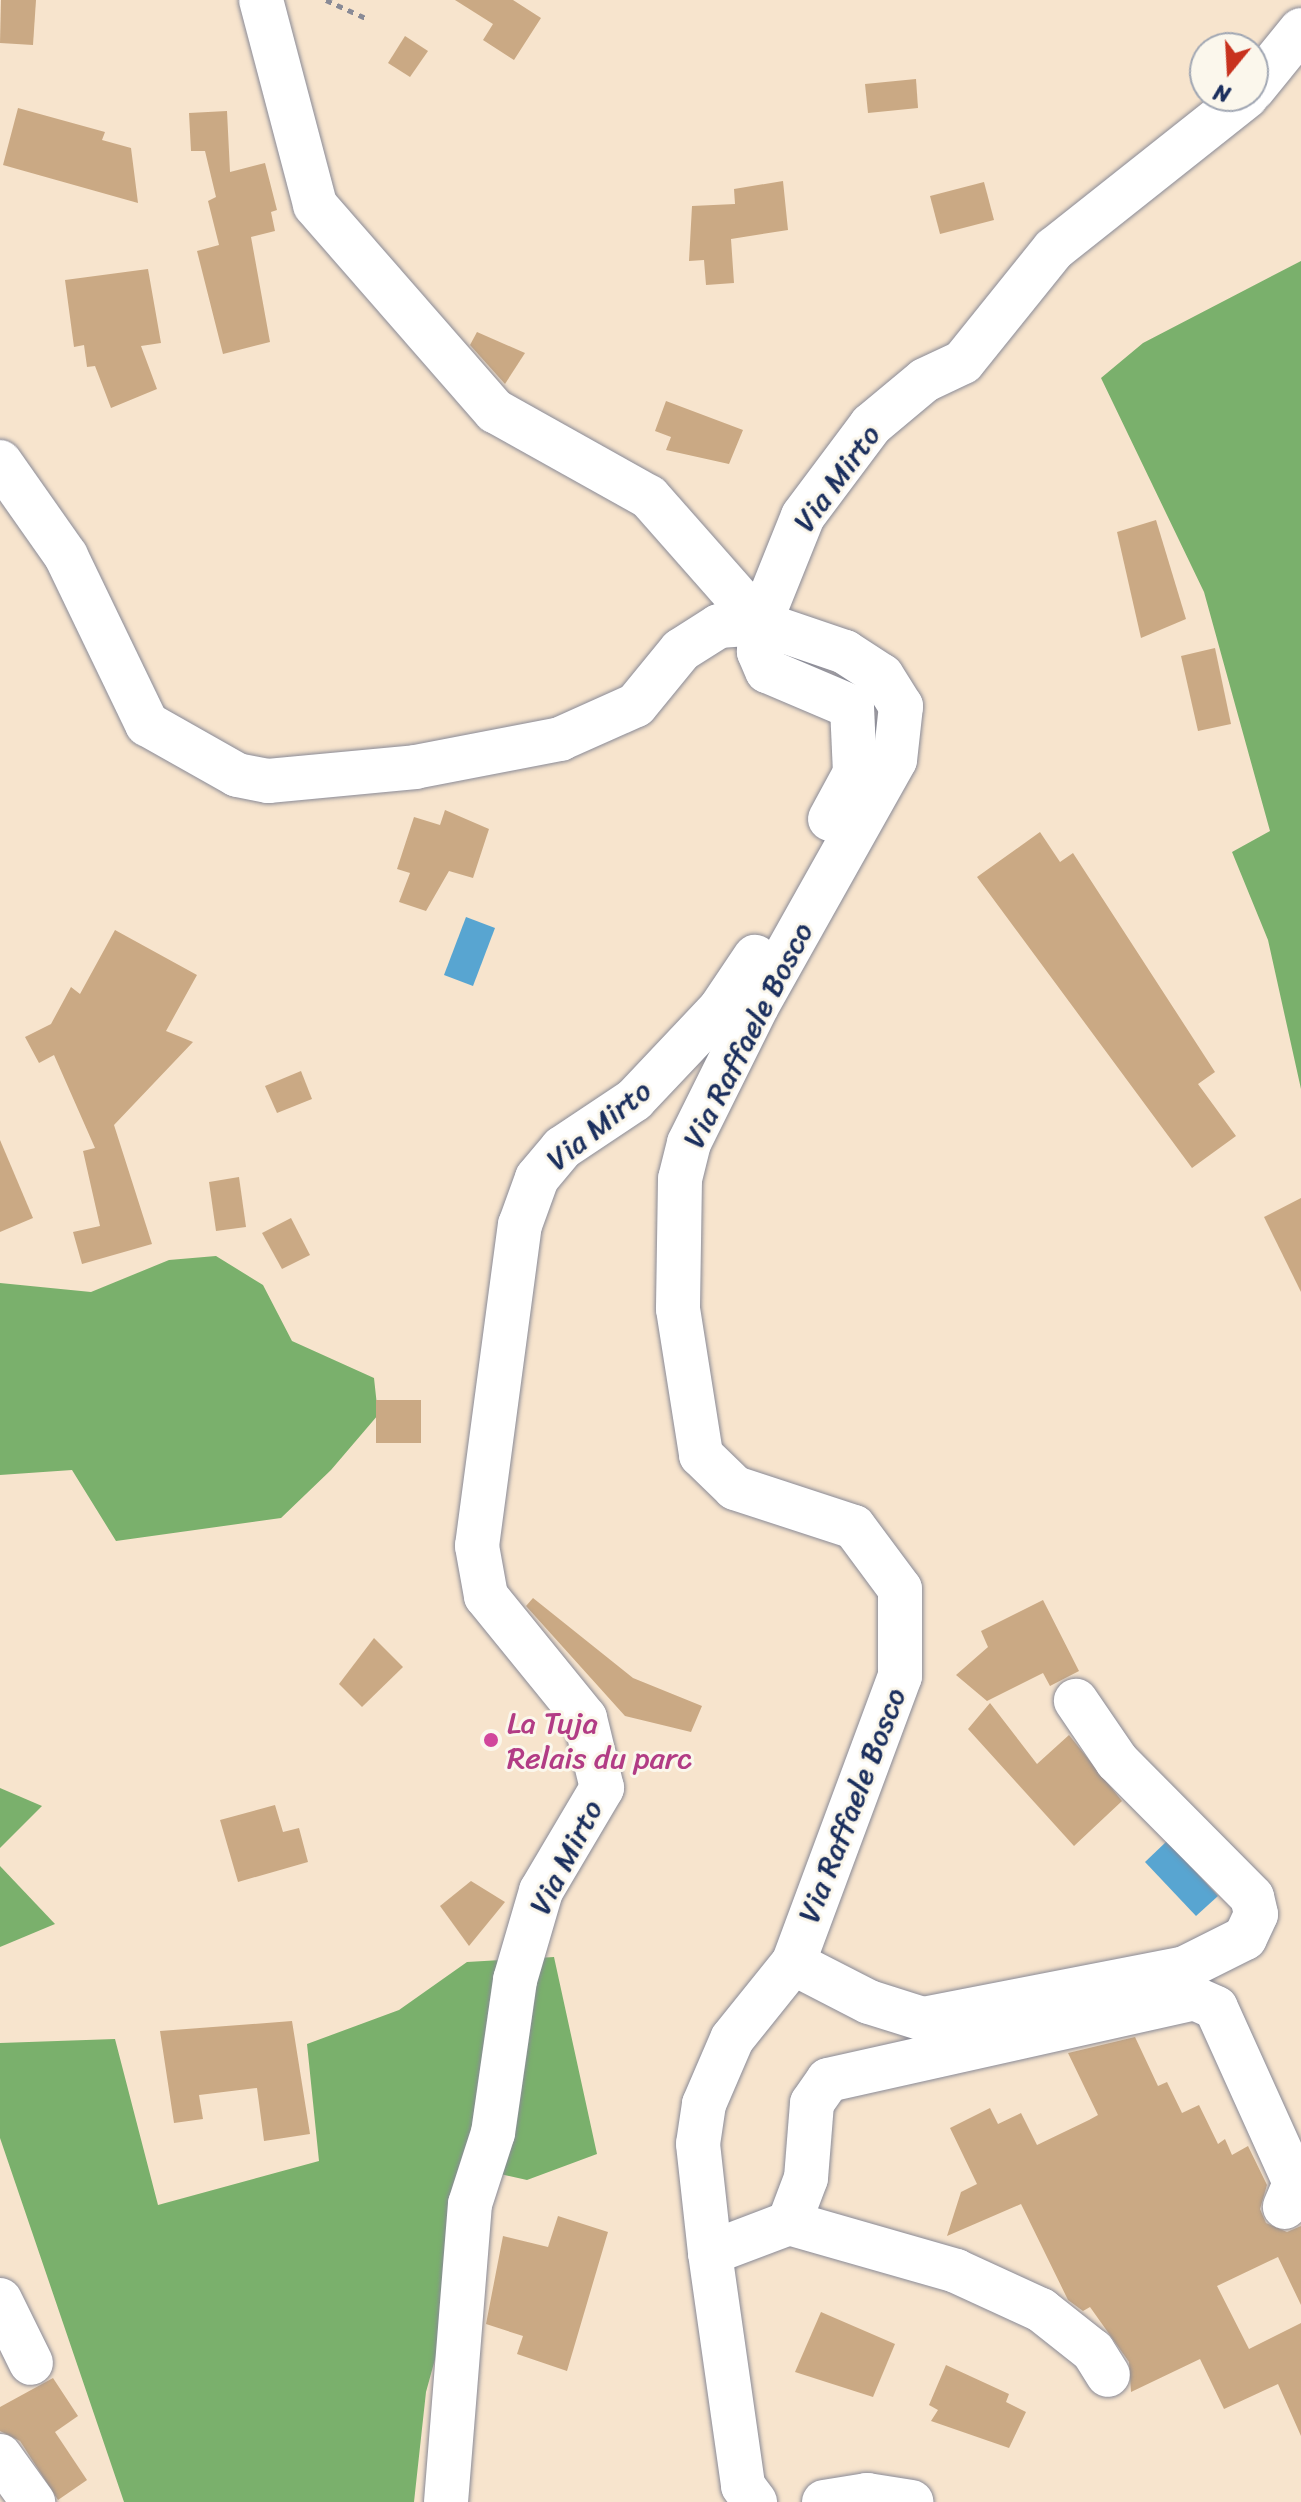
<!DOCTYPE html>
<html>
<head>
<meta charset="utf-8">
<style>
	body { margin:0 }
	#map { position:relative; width:1301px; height:2502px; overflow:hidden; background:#f7e4cd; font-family:Sriracha,sans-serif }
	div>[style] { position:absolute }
	.forest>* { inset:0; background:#7ab06c }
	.water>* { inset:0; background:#58a5d1 }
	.building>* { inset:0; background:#caa984 }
	.path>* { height:5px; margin-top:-2.5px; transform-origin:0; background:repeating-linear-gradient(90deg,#898a96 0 6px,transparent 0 12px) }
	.roads { filter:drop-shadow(0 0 2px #898a96) drop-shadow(0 0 2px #898a96) }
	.minor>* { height:44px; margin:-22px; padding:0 22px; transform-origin:22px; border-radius:22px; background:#fff }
	.major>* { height:44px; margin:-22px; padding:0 22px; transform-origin:22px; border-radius:22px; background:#fff }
	.dots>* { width:22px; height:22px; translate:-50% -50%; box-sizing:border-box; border:4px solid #fbf7ec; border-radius:50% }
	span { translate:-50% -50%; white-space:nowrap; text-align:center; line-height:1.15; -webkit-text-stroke:6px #fbf7ec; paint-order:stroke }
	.street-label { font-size:30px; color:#1b2f5e }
	.hotel-label { font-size:30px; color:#b23c85 }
	.left { translate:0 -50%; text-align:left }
	.north { position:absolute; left:1189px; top:32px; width:80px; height:80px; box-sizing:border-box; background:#fbf7ec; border:2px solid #a1a7b3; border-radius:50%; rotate:198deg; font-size:22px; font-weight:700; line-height:32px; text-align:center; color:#1b2f5e }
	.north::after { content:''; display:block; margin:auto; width:28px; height:36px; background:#c8321e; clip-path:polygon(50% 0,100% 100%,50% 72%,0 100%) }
</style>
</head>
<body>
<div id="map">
	<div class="forest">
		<div style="clip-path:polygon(1301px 261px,1301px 1089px,1268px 940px,1232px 852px,1270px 831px,1204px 592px,1101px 378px,1143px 343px)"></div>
		<div style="clip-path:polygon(216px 1256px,263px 1285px,292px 1341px,374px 1378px,378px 1415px,331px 1470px,281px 1518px,116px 1541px,72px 1470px,0 1475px,0 1283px,91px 1292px,169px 1260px)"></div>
		<div style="clip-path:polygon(0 1788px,42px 1806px,0 1848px)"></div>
		<div style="clip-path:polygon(0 1866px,55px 1924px,0 1947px)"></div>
		<div style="clip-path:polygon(554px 1957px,597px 2154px,527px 2180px,487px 2171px,426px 2392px,414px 2502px,124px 2502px,0 2138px,0 2043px,115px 2039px,158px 2205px,319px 2161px,307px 2044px,399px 2010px,467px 1962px)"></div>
	</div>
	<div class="water">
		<div style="clip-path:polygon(466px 917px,495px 928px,473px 986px,444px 975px)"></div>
		<div style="clip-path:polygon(1167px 1841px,1218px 1896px,1196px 1916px,1145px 1862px)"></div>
	</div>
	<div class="building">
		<div style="clip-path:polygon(1px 0,36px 0,33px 45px,0 43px)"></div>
		<div style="clip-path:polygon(455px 0,513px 0,541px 18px,514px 60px,483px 40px,493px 24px)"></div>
		<div style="clip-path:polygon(405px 36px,428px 51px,410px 77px,388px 63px)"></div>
		<div style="clip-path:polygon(916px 79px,918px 108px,868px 113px,865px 84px)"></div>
		<div style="clip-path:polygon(18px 108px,105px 132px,102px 140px,131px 148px,138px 203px,3px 165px)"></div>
		<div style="clip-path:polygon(227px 111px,230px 172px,265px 163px,277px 210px,271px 212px,275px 231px,251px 237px,270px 342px,223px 354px,197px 251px,219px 245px,208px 201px,216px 197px,205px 151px,191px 151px,189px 113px)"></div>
		<div style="clip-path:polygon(783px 181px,788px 230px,731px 239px,734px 283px,706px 285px,704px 260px,689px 261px,692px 206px,735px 204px,734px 189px)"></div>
		<div style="clip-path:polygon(984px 182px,994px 220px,940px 234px,930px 196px)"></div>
		<div style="clip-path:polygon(148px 269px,161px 343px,141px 346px,157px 389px,111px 408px,95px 366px,87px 367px,84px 345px,74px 347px,65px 280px)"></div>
		<div style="clip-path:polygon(477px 332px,525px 353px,505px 384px,470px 345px)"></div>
		<div style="clip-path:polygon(666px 401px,743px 430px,729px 464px,666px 450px,671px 437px,655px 431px)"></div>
		<div style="clip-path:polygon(1156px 520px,1186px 619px,1141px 638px,1117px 532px)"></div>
		<div style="clip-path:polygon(1215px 648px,1231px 724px,1198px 731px,1181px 656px)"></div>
		<div style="clip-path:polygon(445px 810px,489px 829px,473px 878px,449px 871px,426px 911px,399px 902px,410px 873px,397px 869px,414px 817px,440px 825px)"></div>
		<div style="clip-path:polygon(1040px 832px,1060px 862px,1073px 853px,1215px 1072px,1198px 1084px,1236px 1136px,1192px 1168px,977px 877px)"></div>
		<div style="clip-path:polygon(115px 930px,197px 975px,166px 1031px,193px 1042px,114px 1125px,152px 1244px,82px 1264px,73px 1232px,100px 1226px,83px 1151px,95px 1148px,54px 1055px,39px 1063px,25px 1037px,51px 1024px,71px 987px,80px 994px)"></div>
		<div style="clip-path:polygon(301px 1071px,312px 1099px,277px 1113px,265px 1086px)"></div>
		<div style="clip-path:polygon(0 1140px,33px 1218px,0 1232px)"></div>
		<div style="clip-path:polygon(239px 1177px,246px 1227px,216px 1231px,209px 1182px)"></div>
		<div style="clip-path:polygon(1301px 1198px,1301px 1292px,1264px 1217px)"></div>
		<div style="clip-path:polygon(291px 1218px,310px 1255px,282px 1269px,262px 1233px)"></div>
		<div style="clip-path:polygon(376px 1400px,421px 1400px,421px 1443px,376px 1443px)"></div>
		<div style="clip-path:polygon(533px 1598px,633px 1678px,702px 1706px,691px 1732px,625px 1716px,526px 1606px)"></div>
		<div style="clip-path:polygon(1043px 1600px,1079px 1671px,1050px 1686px,1043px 1673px,987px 1701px,956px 1675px,988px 1647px,981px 1631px)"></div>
		<div style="clip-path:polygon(374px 1638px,403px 1667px,362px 1707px,339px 1684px)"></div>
		<div style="clip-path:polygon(990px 1703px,1037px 1764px,1069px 1735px,1122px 1801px,1074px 1846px,968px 1729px)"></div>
		<div style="clip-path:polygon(275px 1805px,283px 1832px,299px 1828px,308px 1862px,238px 1882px,220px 1820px)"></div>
		<div style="clip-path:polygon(471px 1881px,505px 1902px,469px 1946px,440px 1906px)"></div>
		<div style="clip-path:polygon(292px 2021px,310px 2134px,264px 2141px,257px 2088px,199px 2095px,203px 2119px,174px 2123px,160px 2031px)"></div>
		<div style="clip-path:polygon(1135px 2037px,1158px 2086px,1167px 2082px,1182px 2113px,1199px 2105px,1218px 2144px,1225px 2139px,1232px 2155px,1248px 2146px,1267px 2185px,1260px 2209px,1266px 2223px,1287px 2232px,1301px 2226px,1301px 2305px,1278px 2257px,1217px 2286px,1249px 2349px,1301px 2323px,1301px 2436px,1278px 2384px,1224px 2409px,1200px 2359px,1131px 2392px,1129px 2362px,1090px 2307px,1083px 2311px,1068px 2300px,1021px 2204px,947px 2236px,961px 2192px,977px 2184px,950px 2128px,990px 2108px,998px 2124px,1021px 2113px,1037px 2145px,1089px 2120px,1098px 2115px,1068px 2053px)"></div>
		<div style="clip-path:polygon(558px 2216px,608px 2232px,567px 2371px,517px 2354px,523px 2336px,486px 2324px,503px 2236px,548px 2247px)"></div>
		<div style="clip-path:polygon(821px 2312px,895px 2344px,873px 2397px,795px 2372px)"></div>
		<div style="clip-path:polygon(946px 2365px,1009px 2394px,1006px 2402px,1026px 2412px,1009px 2448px,931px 2421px,938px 2410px,929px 2405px)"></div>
		<div style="clip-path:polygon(53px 2378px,78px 2416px,55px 2432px,87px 2480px,58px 2500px,20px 2441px,0 2431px,0 2407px)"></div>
	</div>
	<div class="path">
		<div style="left:326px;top:0;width:46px;rotate:24.3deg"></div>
	</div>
	<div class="roads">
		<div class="minor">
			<div style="left:261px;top:0;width:212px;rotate:75.2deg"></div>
			<div style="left:315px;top:205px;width:274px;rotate:48.9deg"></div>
			<div style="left:495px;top:411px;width:176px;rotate:29.2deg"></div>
			<div style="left:649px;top:497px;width:168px;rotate:48.6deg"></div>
			<div style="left:1253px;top:89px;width:76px;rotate:-50.9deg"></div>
			<div style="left:0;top:462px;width:115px;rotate:54.9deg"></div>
			<div style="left:66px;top:556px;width:187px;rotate:64.3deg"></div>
			<div style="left:147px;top:724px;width:103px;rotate:29.5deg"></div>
			<div style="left:237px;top:775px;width:32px;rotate:11deg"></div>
			<div style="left:268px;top:781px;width:148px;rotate:-5.4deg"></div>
			<div style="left:415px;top:767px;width:148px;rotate:-10.9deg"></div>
			<div style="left:560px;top:739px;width:83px;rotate:-24.1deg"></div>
			<div style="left:636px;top:705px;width:71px;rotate:-50.7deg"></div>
			<div style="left:681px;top:650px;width:45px;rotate:-32.3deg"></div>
			<div style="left:719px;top:626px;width:41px;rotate:-4.2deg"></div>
			<div style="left:760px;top:623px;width:90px;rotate:18.8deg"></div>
			<div style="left:845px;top:652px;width:44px;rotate:33deg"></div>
			<div style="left:882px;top:676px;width:36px;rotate:58deg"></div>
			<div style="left:901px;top:706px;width:54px;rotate:96.3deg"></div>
			<div style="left:895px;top:760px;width:282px;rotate:119.3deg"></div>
			<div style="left:757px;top:1006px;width:153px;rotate:116.4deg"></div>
			<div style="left:689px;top:1143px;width:37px;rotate:104deg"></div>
			<div style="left:680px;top:1179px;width:130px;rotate:90.9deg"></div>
			<div style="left:678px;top:1309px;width:148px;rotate:81deg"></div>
			<div style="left:701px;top:1455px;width:47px;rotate:44.1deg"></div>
			<div style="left:735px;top:1488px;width:125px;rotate:18.1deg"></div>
			<div style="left:854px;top:1527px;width:77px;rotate:53.4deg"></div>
			<div style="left:900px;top:1589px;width:87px;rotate:90deg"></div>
			<div style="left:900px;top:1676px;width:306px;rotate:110.4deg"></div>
			<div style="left:793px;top:1963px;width:97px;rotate:128.8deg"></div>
			<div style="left:732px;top:2039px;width:71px;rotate:113.3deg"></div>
			<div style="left:704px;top:2104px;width:40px;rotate:98.5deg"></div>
			<div style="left:698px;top:2144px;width:110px;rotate:83.7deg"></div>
			<div style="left:710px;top:2253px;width:235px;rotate:81.9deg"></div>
			<div style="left:743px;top:2486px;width:20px;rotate:53deg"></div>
			<div style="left:830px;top:819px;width:52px;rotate:-61.5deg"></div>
			<div style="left:855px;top:773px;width:66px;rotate:-92.6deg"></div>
			<div style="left:852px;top:707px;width:92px;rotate:-157deg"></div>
			<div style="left:767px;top:671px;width:21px;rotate:-113deg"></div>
			<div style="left:759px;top:652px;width:29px;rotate:-88deg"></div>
			<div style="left:760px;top:623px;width:115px;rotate:-68.1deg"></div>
			<div style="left:803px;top:516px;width:114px;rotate:-53.2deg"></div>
			<div style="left:871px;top:425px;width:70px;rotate:-39.8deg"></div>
			<div style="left:925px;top:380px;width:42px;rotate:-25.3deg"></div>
			<div style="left:963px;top:362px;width:145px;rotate:-51.2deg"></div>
			<div style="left:1054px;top:249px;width:246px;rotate:-38.4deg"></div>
			<div style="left:793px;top:1963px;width:85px;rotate:27.2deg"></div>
			<div style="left:869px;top:2002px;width:57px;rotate:17.5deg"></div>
			<div style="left:923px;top:2019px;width:267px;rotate:-11deg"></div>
			<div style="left:1185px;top:1968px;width:67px;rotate:-26.6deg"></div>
			<div style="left:1245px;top:1938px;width:26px;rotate:-65deg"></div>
			<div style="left:1256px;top:1914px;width:17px;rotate:-103deg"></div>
			<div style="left:1252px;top:1897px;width:192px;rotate:-134.8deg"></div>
			<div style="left:1117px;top:1761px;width:73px;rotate:-124.3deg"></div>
			<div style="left:789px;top:2223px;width:174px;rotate:16deg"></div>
			<div style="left:956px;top:2271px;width:94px;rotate:24.6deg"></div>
			<div style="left:1041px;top:2310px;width:66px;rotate:38.3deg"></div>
			<div style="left:1093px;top:2351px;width:28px;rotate:58deg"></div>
			<div style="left:710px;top:2253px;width:85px;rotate:-20.8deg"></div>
			<div style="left:789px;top:2223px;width:48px;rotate:-69.3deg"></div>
			<div style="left:806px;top:2178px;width:75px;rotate:-85.4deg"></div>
			<div style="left:812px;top:2103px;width:28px;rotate:-55deg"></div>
			<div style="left:828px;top:2080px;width:375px;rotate:-12.6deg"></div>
			<div style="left:1194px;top:1998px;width:24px;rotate:24deg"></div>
			<div style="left:1216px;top:2008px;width:192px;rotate:65.7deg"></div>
			<div style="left:1295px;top:2183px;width:26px;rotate:113deg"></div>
			<div style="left:0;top:2300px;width:70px;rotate:63.8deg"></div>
			<div style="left:0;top:2456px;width:57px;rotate:54.3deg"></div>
			<div style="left:446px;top:2502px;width:299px;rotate:-85.4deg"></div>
			<div style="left:470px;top:2204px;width:75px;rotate:-72.1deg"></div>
			<div style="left:493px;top:2133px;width:155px;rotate:-81.8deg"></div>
			<div style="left:515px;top:1980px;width:93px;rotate:-73.7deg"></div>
			<div style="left:541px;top:1891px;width:120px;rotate:-59.4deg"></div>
			<div style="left:602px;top:1788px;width:72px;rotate:-103.7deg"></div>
			<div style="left:585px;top:1718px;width:157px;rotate:-129.1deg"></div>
			<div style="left:486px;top:1596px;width:51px;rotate:-100.2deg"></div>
			<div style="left:477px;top:1546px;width:324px;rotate:-82.4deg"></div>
			<div style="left:520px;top:1225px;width:50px;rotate:-70.1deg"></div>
			<div style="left:537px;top:1178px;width:39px;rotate:-50deg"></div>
			<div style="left:562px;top:1148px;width:87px;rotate:-33.7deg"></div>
			<div style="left:634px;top:1100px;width:125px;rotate:-46.6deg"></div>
			<div style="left:720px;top:1009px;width:63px;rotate:-56.1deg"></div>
		</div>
		<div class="major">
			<div style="left:824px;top:2502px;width:44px;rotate:-9.2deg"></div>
			<div style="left:867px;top:2495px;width:45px;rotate:9deg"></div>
		</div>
	</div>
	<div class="dots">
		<div style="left:491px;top:1740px;background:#d1479c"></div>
	</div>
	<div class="street-label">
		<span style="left:837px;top:478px;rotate:-54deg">Via Mirto</span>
		<span style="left:748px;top:1035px;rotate:-63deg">Via Raffaele Bosco</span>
		<span style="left:599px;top:1125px;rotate:-39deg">Via Mirto</span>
		<span style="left:852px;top:1805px;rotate:-69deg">Via Raffaele Bosco</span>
		<span style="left:566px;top:1857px;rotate:-63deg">Via Mirto</span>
	</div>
	<div class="hotel-label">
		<span class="left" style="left:507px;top:1740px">La Tuja<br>Relais du parc</span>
	</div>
	<div class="north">N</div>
</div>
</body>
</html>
